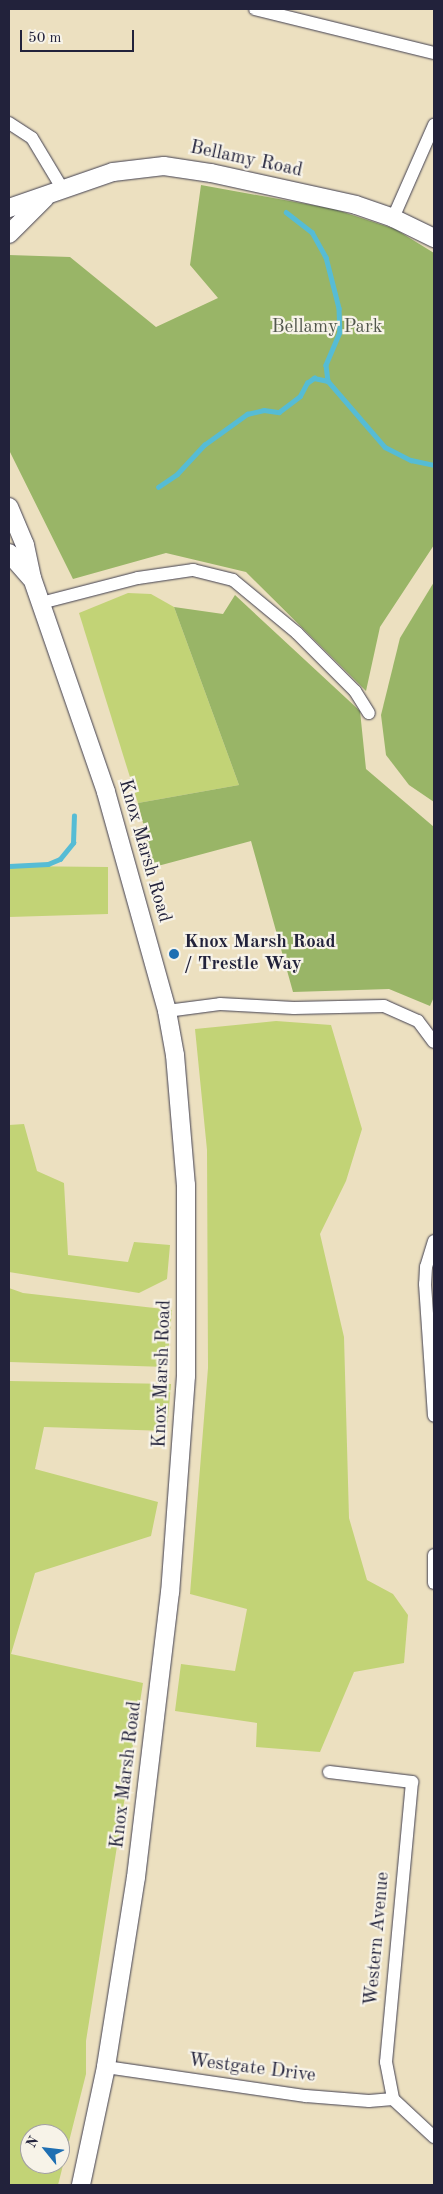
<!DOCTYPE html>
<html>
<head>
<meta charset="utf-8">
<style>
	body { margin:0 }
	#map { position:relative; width:443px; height:2194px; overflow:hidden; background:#ece0c0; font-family:"Old Standard TT",serif }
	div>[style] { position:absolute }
	.green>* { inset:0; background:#c2d376 }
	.forest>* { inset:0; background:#99b567 }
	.stream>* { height:4.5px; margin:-2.25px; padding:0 2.25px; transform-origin:2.25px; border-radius:2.25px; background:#56bcd5 }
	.roads { filter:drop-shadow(0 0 1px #403e4f) drop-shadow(0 0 1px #403e4f) }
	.street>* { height:12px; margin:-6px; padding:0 6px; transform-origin:6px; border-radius:6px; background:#fff }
	.secondary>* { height:18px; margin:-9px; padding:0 9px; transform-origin:9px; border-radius:9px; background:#fff }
	.dots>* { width:14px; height:14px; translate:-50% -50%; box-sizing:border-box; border:2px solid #f7f3e8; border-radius:50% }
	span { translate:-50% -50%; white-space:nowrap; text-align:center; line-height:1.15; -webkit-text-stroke:4.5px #f7f3e8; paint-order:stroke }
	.street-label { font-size:19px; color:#22223b }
	.park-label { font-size:19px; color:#52574d }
	.poi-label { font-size:19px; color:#22223b; font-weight:700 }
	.left { translate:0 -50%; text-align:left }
	.frame { position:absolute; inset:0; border:10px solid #22223b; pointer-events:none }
	.north { position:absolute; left:20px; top:2124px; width:50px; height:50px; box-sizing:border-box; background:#f7f3e8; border:1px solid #a29fa3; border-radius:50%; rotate:299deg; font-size:14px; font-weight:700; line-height:20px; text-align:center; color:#22223b }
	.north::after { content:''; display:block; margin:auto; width:18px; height:22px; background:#1f6fb2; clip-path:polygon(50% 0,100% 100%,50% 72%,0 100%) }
	.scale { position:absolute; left:20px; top:30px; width:114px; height:22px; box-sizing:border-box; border:2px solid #22223b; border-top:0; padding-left:6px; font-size:15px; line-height:18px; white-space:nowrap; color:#22223b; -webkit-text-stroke:4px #f7f3e8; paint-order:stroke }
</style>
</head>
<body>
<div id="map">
	<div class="green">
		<div style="clip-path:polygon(128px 593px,151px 594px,174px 607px,239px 785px,138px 803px,79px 613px)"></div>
		<div style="clip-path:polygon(9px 866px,108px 867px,108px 914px,9px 917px)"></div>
		<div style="clip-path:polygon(276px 1021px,331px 1025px,362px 1129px,346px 1181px,320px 1234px,344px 1337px,349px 1518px,367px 1580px,393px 1594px,408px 1615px,404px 1663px,354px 1672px,320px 1752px,256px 1747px,257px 1723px,175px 1711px,181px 1664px,235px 1671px,247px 1609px,190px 1594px,208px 1368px,207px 1150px,195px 1029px)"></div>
		<div style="clip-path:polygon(24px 1124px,37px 1171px,64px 1183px,68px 1255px,128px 1262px,134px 1242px,170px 1245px,167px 1279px,139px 1293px,9px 1272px,9px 1125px)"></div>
		<div style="clip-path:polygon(9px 1288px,23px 1293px,172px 1310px,167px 1367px,9px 1362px)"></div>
		<div style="clip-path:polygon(evenodd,9px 1381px,171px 1384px,167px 1431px,44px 1427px,35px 1469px,158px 1502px,151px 1536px,35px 1573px,11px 1654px,143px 1683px,86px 2041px,86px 2074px,58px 2185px,9px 2185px,9px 1381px,30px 2134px,60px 2134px,60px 2164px,30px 2164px,30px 2134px)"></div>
	</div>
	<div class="forest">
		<div style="clip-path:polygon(201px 185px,334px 209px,395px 229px,434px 253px,434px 545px,380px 627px,366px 691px,246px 572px,166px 553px,73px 579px,9px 450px,9px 255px,70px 257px,156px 327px,218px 298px,190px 265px)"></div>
		<div style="clip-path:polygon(434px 582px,434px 802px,409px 785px,386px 755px,381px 715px,400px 638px)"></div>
		<div style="clip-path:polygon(235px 595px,360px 711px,366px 769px,434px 827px,434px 997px,430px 1006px,389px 989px,293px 992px,251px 841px,154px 867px,138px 803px,239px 785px,174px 607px,223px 614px)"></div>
	</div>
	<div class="stream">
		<div style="left:286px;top:212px;width:33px;rotate:38deg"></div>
		<div style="left:312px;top:232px;width:29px;rotate:61deg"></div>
		<div style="left:326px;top:257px;width:53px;rotate:75.7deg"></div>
		<div style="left:339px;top:308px;width:24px;rotate:88deg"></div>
		<div style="left:340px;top:332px;width:36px;rotate:113deg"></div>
		<div style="left:326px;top:365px;width:16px;rotate:83deg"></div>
		<div style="left:328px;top:381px;width:87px;rotate:49.2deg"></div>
		<div style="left:385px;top:447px;width:29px;rotate:27deg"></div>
		<div style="left:411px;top:460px;width:24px;rotate:12deg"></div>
		<div style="left:158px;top:487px;width:23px;rotate:-34deg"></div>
		<div style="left:177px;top:474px;width:40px;rotate:-47deg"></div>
		<div style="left:204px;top:445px;width:53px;rotate:-35.8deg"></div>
		<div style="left:247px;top:414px;width:17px;rotate:-13deg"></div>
		<div style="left:264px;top:410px;width:15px;rotate:8deg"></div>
		<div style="left:279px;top:412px;width:26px;rotate:-37deg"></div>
		<div style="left:300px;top:396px;width:15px;rotate:-62deg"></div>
		<div style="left:307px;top:383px;width:9px;rotate:-36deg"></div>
		<div style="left:314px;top:378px;width:14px;rotate:12deg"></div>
		<div style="left:9px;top:866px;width:39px;rotate:-3deg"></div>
		<div style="left:48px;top:864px;width:13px;rotate:-23deg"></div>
		<div style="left:60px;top:859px;width:21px;rotate:-51deg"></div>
		<div style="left:73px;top:843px;width:27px;rotate:-88deg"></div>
	</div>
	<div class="roads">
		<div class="street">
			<div style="left:255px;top:9px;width:184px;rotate:13.8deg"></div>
			<div style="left:9px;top:123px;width:27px;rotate:33deg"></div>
			<div style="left:32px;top:138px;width:58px;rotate:59deg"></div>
			<div style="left:393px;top:218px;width:102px;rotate:-66.2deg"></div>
			<div style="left:41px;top:603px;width:100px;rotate:-14.5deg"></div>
			<div style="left:138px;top:578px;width:56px;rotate:-8.3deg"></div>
			<div style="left:193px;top:570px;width:41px;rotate:14deg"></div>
			<div style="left:233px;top:580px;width:83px;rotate:39.6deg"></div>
			<div style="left:297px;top:633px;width:82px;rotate:45deg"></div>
			<div style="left:355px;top:691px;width:26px;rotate:58deg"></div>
			<div style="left:167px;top:1011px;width:53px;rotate:-7.5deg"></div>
			<div style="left:220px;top:1004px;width:74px;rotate:3.1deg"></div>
			<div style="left:294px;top:1008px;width:90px;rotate:-1.3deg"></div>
			<div style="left:384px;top:1006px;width:37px;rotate:24deg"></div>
			<div style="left:418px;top:1021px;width:26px;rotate:53deg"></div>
			<div style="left:434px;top:1241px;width:27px;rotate:107deg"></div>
			<div style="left:426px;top:1267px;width:17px;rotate:93deg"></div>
			<div style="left:425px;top:1284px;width:132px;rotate:86.1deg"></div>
			<div style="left:434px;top:1555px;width:28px;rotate:90deg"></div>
			<div style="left:329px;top:1772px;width:84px;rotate:6.9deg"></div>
			<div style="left:412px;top:1782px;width:281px;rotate:95.3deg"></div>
			<div style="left:386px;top:2062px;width:38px;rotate:79deg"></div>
			<div style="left:393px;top:2099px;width:56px;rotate:42.8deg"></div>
			<div style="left:106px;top:2067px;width:202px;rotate:8.3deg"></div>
			<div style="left:306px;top:2096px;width:63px;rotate:4.5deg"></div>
			<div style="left:369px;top:2101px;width:24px;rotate:-5deg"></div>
		</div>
		<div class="secondary">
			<div style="left:9px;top:208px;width:110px;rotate:-19.1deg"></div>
			<div style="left:113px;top:172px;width:51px;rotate:-6.7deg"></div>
			<div style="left:164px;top:166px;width:48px;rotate:8.5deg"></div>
			<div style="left:211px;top:173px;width:148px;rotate:12.4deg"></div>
			<div style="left:356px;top:205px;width:39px;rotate:19deg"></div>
			<div style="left:393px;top:218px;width:46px;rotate:26deg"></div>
			<div style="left:9px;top:234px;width:51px;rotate:-45deg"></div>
			<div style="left:9px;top:507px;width:41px;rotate:67.2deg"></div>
			<div style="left:25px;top:545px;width:34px;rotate:78deg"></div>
			<div style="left:32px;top:578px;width:226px;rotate:70.9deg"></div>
			<div style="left:106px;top:792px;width:227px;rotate:74.4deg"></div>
			<div style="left:167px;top:1011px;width:45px;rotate:79.7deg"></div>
			<div style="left:175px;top:1055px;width:130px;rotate:85.2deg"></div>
			<div style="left:186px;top:1185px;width:191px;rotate:90deg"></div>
			<div style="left:186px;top:1376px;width:217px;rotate:94.2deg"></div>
			<div style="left:170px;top:1592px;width:287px;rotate:96.8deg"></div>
			<div style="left:136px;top:1877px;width:192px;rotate:99deg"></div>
			<div style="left:106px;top:2067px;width:121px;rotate:102deg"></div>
			<div style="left:9px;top:553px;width:33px;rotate:49deg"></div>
		</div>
	</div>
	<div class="dots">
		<div style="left:174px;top:954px;background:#1f6fb2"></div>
	</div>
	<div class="street-label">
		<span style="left:246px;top:160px;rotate:12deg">Bellamy Road</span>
		<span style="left:144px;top:851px;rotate:74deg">Knox Marsh Road</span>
		<span style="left:163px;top:1374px;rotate:-88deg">Knox Marsh Road</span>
		<span style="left:127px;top:1775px;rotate:-83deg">Knox Marsh Road</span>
		<span style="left:378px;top:1939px;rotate:-85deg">Western Avenue</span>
		<span style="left:252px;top:2069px;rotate:7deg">Westgate Drive</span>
	</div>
	<div class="park-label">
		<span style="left:327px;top:328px">Bellamy Park</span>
	</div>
	<div class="poi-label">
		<span class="left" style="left:184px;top:954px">Knox Marsh Road<br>/ Trestle Way</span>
	</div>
	<div class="frame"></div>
	<div class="north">N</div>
	<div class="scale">50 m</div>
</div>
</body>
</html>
